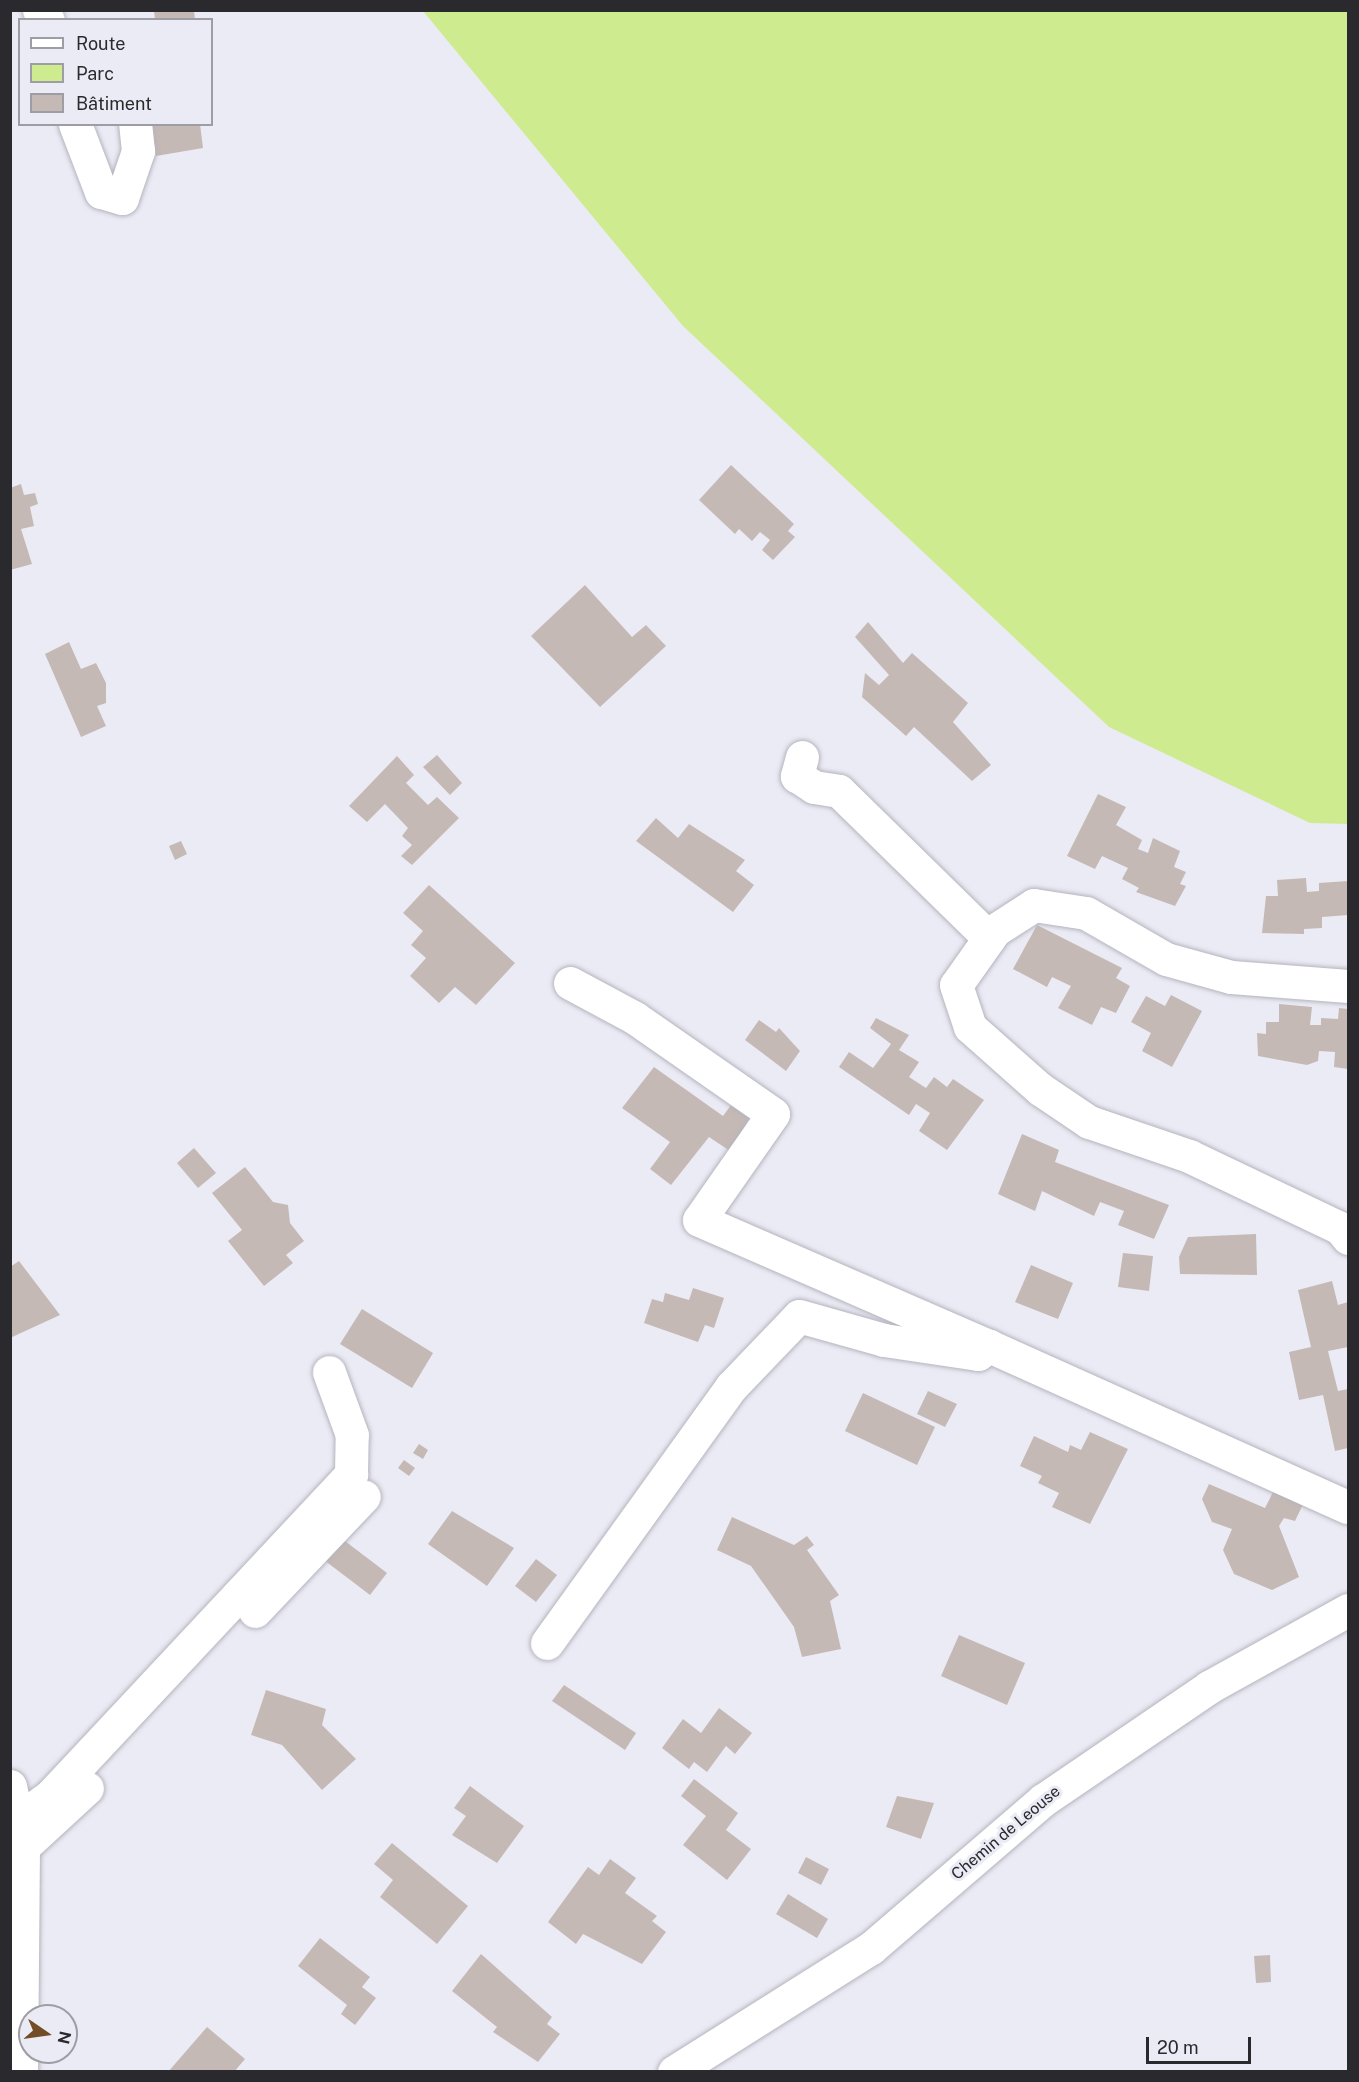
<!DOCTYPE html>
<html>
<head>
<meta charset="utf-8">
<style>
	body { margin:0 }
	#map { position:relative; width:1359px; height:2082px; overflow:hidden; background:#ebebf5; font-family:"Public Sans",sans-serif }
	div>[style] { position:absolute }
	.green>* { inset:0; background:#cfeb90 }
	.building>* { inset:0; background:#c5b9b5 }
	.roads { filter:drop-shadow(0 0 2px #b5b4be) drop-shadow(0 0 2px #b5b4be) }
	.minor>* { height:33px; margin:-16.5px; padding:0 16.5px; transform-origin:16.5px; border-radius:16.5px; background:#fff }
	span { translate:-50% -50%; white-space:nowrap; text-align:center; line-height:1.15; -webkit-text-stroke:6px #ebebf5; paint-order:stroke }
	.street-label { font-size:16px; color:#2a292d }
	.frame { position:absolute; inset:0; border:12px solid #2a292d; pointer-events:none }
	.legend { position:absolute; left:18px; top:18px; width:195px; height:108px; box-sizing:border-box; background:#ebebf5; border:2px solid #9e9da5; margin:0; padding:8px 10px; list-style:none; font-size:18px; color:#2a292d }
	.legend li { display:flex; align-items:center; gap:12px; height:30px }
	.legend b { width:30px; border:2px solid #9e9da5 }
	.north { position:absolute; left:18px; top:2004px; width:60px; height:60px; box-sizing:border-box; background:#ebebf5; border:2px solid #9e9da5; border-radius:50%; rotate:103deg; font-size:16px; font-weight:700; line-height:24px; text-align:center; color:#2a292d }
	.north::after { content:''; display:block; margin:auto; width:21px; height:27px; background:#724d28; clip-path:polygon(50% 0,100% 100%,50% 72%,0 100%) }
	.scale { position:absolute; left:1146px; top:2037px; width:105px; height:27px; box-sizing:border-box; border:3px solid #2a292d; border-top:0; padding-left:8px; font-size:18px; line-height:21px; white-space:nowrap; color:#2a292d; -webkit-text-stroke:4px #ebebf5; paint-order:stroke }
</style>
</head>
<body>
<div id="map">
	<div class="green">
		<div style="clip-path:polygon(423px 11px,1348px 11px,1348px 824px,1310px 823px,1109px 727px,683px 326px)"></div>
	</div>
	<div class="building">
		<div style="clip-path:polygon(154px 10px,194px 10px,195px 20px,155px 20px)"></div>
		<div style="clip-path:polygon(151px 124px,200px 124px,203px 148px,156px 156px)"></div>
		<div style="clip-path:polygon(731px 465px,794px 524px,788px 531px,795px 537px,773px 560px,762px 550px,770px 540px,760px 532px,752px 541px,739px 529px,735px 534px,699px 500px)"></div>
		<div style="clip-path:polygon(21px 484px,24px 495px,35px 493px,38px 504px,30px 507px,34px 526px,21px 529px,32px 564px,10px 570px,10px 488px)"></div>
		<div style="clip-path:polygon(585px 585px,632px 637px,646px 625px,666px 646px,600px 707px,531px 636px)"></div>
		<div style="clip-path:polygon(868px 622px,903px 663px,912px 653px,968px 703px,953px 722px,991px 765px,972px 781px,914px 727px,906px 736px,862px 697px,865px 673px,879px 685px,889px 675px,855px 637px)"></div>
		<div style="clip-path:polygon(69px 642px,81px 669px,96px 663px,106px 683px,106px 703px,97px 706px,106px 726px,81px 737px,45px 654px)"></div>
		<div style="clip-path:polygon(437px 755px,462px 783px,450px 795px,423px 767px)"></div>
		<div style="clip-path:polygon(397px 756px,414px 775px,406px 783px,428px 805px,437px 797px,459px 818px,412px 865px,401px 856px,412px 845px,402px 836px,408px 828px,385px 804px,367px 822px,349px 806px)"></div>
		<div style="clip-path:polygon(1098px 794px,1126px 807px,1116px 825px,1142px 840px,1138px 849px,1148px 853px,1153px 838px,1180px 851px,1174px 867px,1186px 872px,1180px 884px,1186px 886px,1175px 906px,1136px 892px,1139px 888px,1122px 879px,1128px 868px,1102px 856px,1095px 869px,1067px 856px)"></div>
		<div style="clip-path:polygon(656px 818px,678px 838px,689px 824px,745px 860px,736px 871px,754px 885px,733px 912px,636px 841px)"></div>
		<div style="clip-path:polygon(181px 841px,187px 854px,175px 860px,169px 846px)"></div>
		<div style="clip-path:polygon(1306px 878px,1307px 892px,1319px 891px,1319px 883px,1348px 881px,1348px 915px,1322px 917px,1322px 928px,1304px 929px,1304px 934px,1262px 933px,1266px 896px,1278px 896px,1277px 880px)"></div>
		<div style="clip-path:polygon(429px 885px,515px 963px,476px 1005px,455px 987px,439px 1003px,410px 976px,426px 958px,411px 945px,423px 931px,403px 913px)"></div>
		<div style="clip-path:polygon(1037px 925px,1122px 968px,1116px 978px,1130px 986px,1116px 1013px,1101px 1007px,1092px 1025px,1058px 1008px,1071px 986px,1052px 977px,1047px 987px,1013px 969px)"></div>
		<div style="clip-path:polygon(1171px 995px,1202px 1011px,1172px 1067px,1142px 1051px,1151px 1033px,1131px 1022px,1146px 996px,1165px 1006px)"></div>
		<div style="clip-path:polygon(1279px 1004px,1312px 1007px,1310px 1025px,1321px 1025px,1321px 1018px,1338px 1019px,1339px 1008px,1348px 1009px,1348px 1069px,1334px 1067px,1335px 1052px,1319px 1051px,1318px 1061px,1307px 1065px,1258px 1056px,1257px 1033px,1266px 1034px,1266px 1022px,1279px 1022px)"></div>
		<div style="clip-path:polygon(876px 1018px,909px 1035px,899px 1050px,919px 1062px,909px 1077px,926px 1088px,934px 1077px,947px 1087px,953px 1079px,984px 1100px,947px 1150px,919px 1131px,930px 1113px,916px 1104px,909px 1115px,839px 1067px,849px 1052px,873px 1068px,891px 1044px,870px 1028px)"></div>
		<div style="clip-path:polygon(759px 1020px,776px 1032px,779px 1028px,800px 1051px,786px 1071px,745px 1040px)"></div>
		<div style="clip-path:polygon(654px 1067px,723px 1116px,731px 1105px,749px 1118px,733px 1153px,709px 1137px,671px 1185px,650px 1169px,670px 1142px,622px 1108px)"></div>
		<div style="clip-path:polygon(1022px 1134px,1059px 1150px,1055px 1162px,1169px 1205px,1154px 1239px,1118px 1225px,1124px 1211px,1100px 1202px,1094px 1216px,1042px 1191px,1035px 1211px,998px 1194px)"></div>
		<div style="clip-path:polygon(194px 1148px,216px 1173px,198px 1188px,177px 1163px)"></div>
		<div style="clip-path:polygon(245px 1167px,273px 1202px,288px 1205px,290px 1223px,304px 1241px,286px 1255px,293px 1263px,264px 1286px,228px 1241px,242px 1230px,212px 1193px)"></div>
		<div style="clip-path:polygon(1256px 1234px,1257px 1275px,1180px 1274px,1179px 1257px,1188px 1237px)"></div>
		<div style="clip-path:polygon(1123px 1253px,1153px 1256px,1149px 1291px,1118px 1287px)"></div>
		<div style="clip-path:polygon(19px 1261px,60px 1315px,10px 1338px,10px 1267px)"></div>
		<div style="clip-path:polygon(1031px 1265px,1073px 1283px,1058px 1319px,1015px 1302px)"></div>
		<div style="clip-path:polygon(1332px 1281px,1338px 1305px,1348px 1302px,1348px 1347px,1328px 1351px,1338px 1391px,1348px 1389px,1348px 1448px,1335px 1451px,1323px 1395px,1299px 1400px,1289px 1352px,1311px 1347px,1298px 1290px)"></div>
		<div style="clip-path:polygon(693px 1288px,724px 1298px,714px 1328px,705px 1325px,698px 1342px,644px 1323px,652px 1299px,663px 1302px,665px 1293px,689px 1300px)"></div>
		<div style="clip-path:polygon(362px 1309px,433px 1353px,412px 1388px,340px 1344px)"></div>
		<div style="clip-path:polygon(928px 1391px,957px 1404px,945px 1427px,917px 1414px)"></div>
		<div style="clip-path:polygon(863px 1393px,935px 1427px,917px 1465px,845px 1431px)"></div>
		<div style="clip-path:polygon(1090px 1432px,1128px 1449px,1090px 1524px,1052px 1507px,1059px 1493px,1038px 1483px,1042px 1476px,1020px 1466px,1034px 1436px,1068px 1452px,1070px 1445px,1081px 1450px)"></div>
		<div style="clip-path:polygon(419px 1444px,428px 1450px,423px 1459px,413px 1453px)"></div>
		<div style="clip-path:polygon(404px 1460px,415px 1468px,409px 1476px,398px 1468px)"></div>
		<div style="clip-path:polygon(1278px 1482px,1307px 1496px,1295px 1521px,1284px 1518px,1279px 1526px,1299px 1577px,1272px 1590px,1234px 1574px,1223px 1550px,1232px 1529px,1212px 1522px,1202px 1499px,1209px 1484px,1265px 1508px)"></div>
		<div style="clip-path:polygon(452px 1511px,514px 1548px,487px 1586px,428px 1544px)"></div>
		<div style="clip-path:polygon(732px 1517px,794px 1545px,807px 1536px,814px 1545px,807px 1550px,839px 1595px,830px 1601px,841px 1649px,802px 1657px,794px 1627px,751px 1566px,717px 1550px)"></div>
		<div style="clip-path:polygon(341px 1538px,387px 1573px,370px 1595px,324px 1560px)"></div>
		<div style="clip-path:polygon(536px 1559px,557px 1575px,536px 1602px,515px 1586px)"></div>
		<div style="clip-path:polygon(959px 1635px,1025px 1663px,1007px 1705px,941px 1676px)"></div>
		<div style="clip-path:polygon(564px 1685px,636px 1733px,625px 1750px,552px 1701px)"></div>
		<div style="clip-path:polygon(266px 1690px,326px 1709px,322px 1725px,356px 1759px,322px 1790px,282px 1745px,251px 1735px)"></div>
		<div style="clip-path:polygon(719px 1708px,752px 1733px,735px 1754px,726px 1746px,707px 1772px,694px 1762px,689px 1769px,662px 1748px,683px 1719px,701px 1733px)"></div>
		<div style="clip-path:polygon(694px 1779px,738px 1813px,726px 1830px,751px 1849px,727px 1880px,683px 1845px,706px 1816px,681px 1796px)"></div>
		<div style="clip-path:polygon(470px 1786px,524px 1826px,497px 1863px,452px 1835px,466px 1816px,454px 1808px)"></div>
		<div style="clip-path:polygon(897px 1796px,934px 1803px,921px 1839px,886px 1827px)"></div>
		<div style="clip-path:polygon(392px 1843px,468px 1906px,437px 1944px,380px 1897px,393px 1880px,374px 1864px)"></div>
		<div style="clip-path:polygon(806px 1857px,829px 1869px,821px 1885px,798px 1873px)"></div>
		<div style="clip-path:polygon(610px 1859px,636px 1878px,625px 1893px,657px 1916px,652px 1921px,666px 1932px,642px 1964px,583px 1934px,576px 1944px,548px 1922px,588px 1867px,599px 1875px)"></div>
		<div style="clip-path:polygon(788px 1894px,828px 1919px,817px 1938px,776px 1914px)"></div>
		<div style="clip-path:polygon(320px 1938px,370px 1977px,362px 1987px,376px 1998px,355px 2025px,341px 2014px,347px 2005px,298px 1966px)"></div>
		<div style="clip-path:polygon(481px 1954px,552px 2017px,547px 2024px,560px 2034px,538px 2062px,493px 2032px,497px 2027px,452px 1991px)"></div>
		<div style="clip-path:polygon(1270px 1955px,1271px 1982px,1256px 1983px,1254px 1956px)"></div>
		<div style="clip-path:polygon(207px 2027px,245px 2059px,234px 2072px,168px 2072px)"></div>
	</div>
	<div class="roads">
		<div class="minor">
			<div style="left:39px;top:10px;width:13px;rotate:48deg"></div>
			<div style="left:75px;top:124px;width:73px;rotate:69.1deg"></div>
			<div style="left:101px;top:192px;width:22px;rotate:16deg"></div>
			<div style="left:122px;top:198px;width:50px;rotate:-71.2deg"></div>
			<div style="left:138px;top:151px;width:27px;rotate:-96deg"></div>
			<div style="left:802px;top:757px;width:20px;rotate:105deg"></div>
			<div style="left:797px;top:776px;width:20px;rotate:33deg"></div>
			<div style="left:814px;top:787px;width:25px;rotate:9deg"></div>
			<div style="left:839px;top:791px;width:210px;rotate:44.4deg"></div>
			<div style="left:570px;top:983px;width:74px;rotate:28.3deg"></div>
			<div style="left:635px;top:1018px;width:168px;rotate:34.8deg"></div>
			<div style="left:773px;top:1114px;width:129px;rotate:124.9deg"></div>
			<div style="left:699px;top:1220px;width:316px;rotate:23.5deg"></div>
			<div style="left:1348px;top:986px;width:117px;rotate:-175.6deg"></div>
			<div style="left:1231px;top:977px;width:67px;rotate:-164.5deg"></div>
			<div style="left:1166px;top:959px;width:92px;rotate:-150.1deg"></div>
			<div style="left:1086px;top:913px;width:53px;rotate:-171.3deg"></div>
			<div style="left:1034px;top:905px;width:46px;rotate:147.3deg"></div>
			<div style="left:995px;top:930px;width:67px;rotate:125.3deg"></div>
			<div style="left:956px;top:985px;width:44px;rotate:71.6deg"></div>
			<div style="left:970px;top:1027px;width:94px;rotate:41.5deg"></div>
			<div style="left:1040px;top:1089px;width:59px;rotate:34deg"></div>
			<div style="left:1089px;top:1122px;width:106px;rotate:18.8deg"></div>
			<div style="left:1189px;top:1156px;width:167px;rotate:25.5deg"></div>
			<div style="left:1340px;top:1228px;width:13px;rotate:51deg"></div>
			<div style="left:255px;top:1611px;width:158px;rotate:-46.5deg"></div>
			<div style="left:547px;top:1643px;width:315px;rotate:-54.3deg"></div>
			<div style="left:731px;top:1387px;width:98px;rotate:-46.2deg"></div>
			<div style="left:799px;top:1316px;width:88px;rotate:15.8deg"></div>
			<div style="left:884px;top:1340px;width:95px;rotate:8.5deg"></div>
			<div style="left:978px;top:1354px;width:14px;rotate:-36deg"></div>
			<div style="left:989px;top:1346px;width:393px;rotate:24.2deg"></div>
			<div style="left:10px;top:1786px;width:62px;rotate:78deg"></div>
			<div style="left:23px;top:1847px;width:225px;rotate:90.5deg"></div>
			<div style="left:17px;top:1820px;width:41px;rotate:-36deg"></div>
			<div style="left:50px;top:1796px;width:441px;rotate:-46.9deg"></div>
			<div style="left:351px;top:1474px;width:39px;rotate:-89deg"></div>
			<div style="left:352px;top:1435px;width:67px;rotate:-110.1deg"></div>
			<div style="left:23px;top:1847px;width:87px;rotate:-42.7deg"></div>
			<div style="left:674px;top:2072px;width:233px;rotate:-32.2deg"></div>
			<div style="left:871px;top:1948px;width:227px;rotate:-40.7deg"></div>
			<div style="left:1043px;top:1800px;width:201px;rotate:-34.2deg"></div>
			<div style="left:1209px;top:1687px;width:159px;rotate:-29deg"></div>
		</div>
	</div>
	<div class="street-label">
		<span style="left:1006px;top:1833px;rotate:-40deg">Chemin de Leouse</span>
	</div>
	<div class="frame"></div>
	<ul class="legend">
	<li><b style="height:8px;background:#fff"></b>Route</li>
	<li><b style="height:16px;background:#cfeb90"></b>Parc</li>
	<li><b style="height:16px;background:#c5b9b5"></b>Bâtiment</li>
	</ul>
	<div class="north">N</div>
	<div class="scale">20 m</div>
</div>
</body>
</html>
